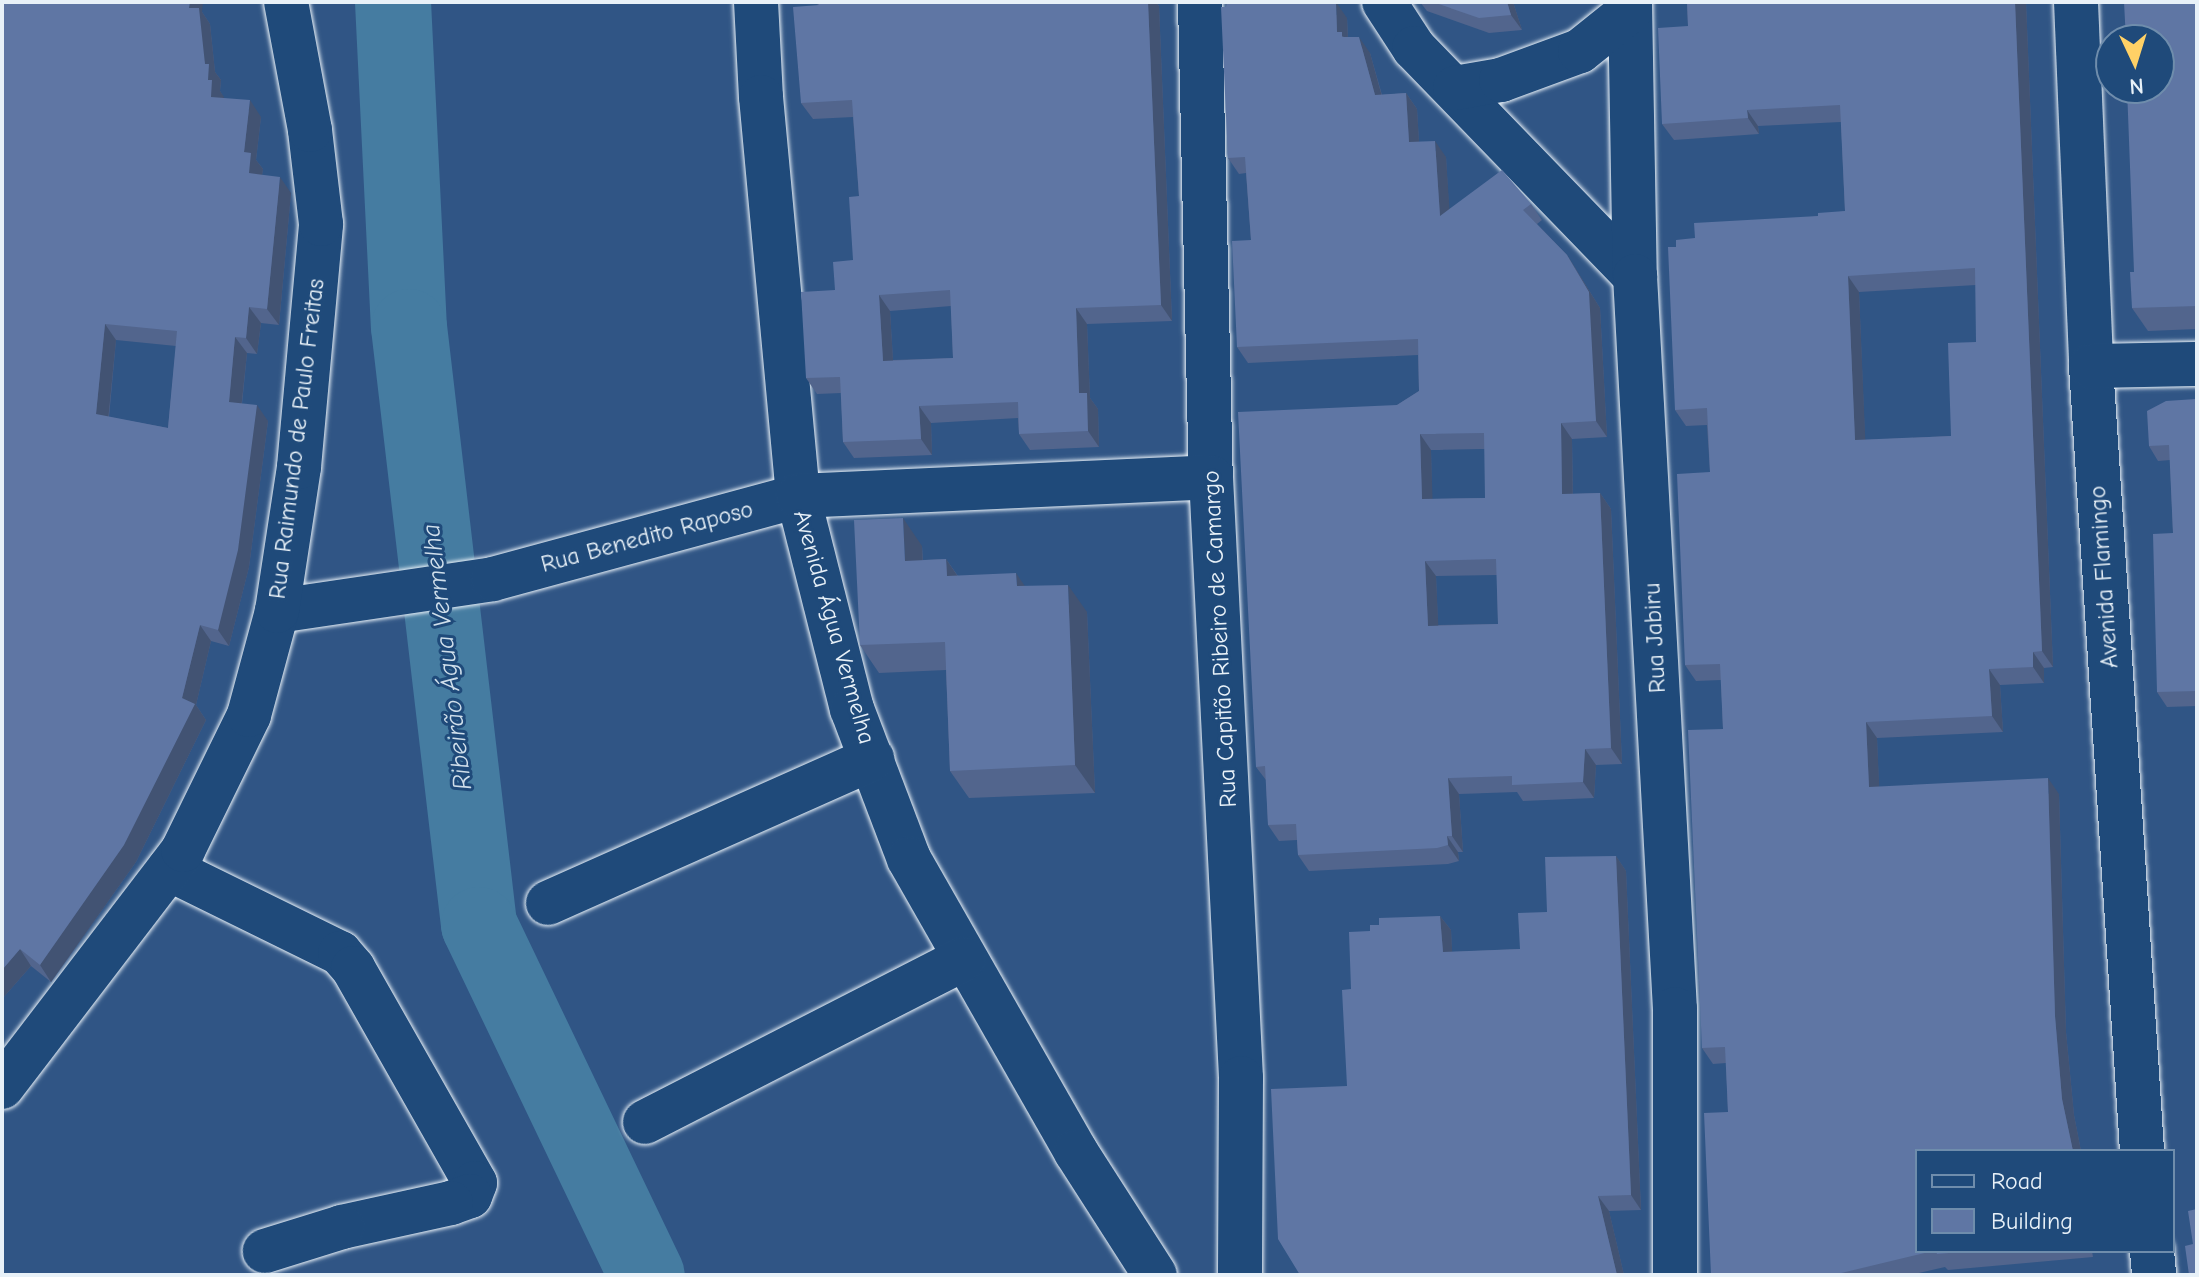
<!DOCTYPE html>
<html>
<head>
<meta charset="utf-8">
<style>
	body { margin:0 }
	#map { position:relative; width:2199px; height:1277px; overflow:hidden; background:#305585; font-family:"Comic Neue",sans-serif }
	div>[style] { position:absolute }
	.river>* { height:76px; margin:-38px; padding:0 38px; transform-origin:38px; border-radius:38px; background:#457ca1 }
	.roads { filter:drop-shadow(0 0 2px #e8f1f8) drop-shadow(0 0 2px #e8f1f8) }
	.minor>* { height:44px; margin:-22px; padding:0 22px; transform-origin:22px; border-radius:22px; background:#1f4a7a }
	.wall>* { inset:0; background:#52658d }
	.shaded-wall>* { inset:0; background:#425373 }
	.building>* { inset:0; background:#5f76a4 }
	span { translate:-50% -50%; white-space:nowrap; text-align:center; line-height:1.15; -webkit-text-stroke:6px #1f4a7a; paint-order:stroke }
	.street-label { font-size:24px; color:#e8f1f8 }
	.water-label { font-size:26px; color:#d0dfeb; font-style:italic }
	.frame { position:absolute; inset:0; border:4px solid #e8f1f8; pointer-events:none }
	.legend { position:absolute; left:1915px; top:1149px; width:260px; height:104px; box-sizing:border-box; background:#1f4a7a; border:2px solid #6f8dac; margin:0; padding:10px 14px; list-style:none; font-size:24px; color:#e8f1f8 }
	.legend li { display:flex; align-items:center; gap:16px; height:40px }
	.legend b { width:40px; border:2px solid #6f8dac }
	.north { position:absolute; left:2095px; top:24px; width:80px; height:80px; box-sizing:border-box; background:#1f4a7a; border:2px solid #6f8dac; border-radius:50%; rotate:176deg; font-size:22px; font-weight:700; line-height:32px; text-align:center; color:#e8f1f8 }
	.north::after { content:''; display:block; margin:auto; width:28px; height:36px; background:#ffd166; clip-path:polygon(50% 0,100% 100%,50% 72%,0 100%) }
</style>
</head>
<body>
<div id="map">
	<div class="river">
		<div style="left:393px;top:2px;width:325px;rotate:87.2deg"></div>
		<div style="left:409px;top:327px;width:602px;rotate:83.32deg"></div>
		<div style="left:479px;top:925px;width:388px;rotate:64.4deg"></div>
	</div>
	<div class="roads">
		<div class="minor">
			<div style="left:756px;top:2px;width:95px;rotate:87deg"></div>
			<div style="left:761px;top:97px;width:401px;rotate:84.7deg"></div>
			<div style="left:798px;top:496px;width:220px;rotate:75.8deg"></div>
			<div style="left:852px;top:709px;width:160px;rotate:69.2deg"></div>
			<div style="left:909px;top:859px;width:337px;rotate:60.3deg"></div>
			<div style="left:1076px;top:1152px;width:146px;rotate:57.3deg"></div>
			<div style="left:1200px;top:2px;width:475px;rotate:88.7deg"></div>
			<div style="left:1211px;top:477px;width:602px;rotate:87.14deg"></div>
			<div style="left:1241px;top:1078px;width:197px;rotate:90.3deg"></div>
			<div style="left:1384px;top:2px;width:55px;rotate:56.9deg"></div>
			<div style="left:1414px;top:48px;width:318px;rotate:45.9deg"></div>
			<div style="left:1630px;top:2px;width:274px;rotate:89deg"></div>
			<div style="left:1635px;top:276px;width:734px;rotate:86.88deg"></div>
			<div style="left:1675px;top:1009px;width:266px;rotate:90deg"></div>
			<div style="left:2076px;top:2px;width:364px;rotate:87.6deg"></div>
			<div style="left:2091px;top:366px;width:787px;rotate:86.28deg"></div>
			<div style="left:1455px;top:88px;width:47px;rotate:-9.9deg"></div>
			<div style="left:1501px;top:80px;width:84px;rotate:-20.2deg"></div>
			<div style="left:1580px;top:51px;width:64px;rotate:-38.7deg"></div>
			<div style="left:2091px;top:366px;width:106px;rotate:-1.1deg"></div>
			<div style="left:277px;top:611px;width:218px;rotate:-8.4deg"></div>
			<div style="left:493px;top:579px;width:316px;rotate:-15.2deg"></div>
			<div style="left:798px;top:496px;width:413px;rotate:-2.6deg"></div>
			<div style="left:169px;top:869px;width:191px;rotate:26.2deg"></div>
			<div style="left:340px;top:953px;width:20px;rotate:49deg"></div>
			<div style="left:353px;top:968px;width:247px;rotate:60.4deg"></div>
			<div style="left:475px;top:1183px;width:14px;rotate:111deg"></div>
			<div style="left:470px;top:1196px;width:20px;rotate:160deg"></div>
			<div style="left:451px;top:1203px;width:112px;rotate:167.6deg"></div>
			<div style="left:342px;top:1227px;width:81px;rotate:162.7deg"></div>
			<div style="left:548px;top:903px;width:355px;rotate:-24deg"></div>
			<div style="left:2px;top:1087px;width:298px;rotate:-52.6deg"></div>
			<div style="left:183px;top:850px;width:150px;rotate:-63.9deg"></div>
			<div style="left:249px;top:715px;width:108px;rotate:-74.9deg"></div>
			<div style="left:277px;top:611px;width:146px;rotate:-81.3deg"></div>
			<div style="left:299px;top:467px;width:244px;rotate:-84.8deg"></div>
			<div style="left:321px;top:224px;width:95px;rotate:-96.7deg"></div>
			<div style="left:310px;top:130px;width:130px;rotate:-100.6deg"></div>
			<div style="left:645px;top:1122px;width:358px;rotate:-27.1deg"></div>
			<div style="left:2152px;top:1251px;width:24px;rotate:85deg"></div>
		</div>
	</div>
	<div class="wall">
		<div style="clip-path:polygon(evenodd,2px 2px,202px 12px,210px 24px,215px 72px,221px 80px,220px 91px,224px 98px,261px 117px,256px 160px,263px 169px,262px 175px,291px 193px,279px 325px,261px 323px,257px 354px,247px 353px,242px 404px,268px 421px,249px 567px,229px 646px,211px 641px,196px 705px,206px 720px,136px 862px,51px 982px,31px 966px,2px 999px,2px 2px,116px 340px,176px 346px,168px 428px,109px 417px,116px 340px)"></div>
		<div style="clip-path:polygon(evenodd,818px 2px,1156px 2px,1159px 6px,1172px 321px,1087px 324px,1090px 398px,1098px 409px,1099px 447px,1030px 450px,1019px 434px,1018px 418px,931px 423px,932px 455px,854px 458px,843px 442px,841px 393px,817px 394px,806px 378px,835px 290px,853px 260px,859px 196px,853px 117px,813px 119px,801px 103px,818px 2px,951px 306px,953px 358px,893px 360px,890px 311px,951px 306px)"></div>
		<div style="clip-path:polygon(evenodd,1227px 2px,1302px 2px,1302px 4px,1347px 18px,1348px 37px,1370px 53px,1382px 95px,1406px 93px,1417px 109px,1419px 142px,1446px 157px,1449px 209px,1531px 204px,1542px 220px,1537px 224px,1567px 255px,1600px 308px,1607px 437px,1572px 439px,1573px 494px,1600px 493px,1611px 509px,1622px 764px,1596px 765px,1594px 798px,1523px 801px,1517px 792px,1459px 794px,1463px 852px,1458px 852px,1459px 861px,1448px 864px,1309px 871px,1298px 855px,1297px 840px,1279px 841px,1268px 825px,1266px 780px,1256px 767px,1397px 405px,1419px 391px,1418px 355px,1248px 363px,1237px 347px,1251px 240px,1246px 173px,1239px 174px,1228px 158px,1226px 7px,1227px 2px,1485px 449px,1485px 498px,1432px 499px,1431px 450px,1485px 449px,1227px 2px,1497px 575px,1498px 624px,1438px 625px,1436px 576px,1497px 575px)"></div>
		<div style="clip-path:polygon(1420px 2px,1513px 2px,1522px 30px,1489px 33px,1427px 11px)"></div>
		<div style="clip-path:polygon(evenodd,1687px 2px,2026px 2px,2053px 667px,2044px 668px,2044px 683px,2000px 685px,2003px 732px,1877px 738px,1879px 787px,2059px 794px,2066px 1032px,2074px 1115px,2081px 1151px,1917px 1151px,1917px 1251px,2092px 1251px,2093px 1257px,1948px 1270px,1945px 1267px,1910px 1275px,1711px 1275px,1728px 1112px,1726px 1063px,1713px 1064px,1702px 1048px,1723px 729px,1721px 680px,1696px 681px,1685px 665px,1710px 472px,1707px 425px,1686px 426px,1675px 410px,1676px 247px,1695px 238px,1845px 211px,1841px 122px,1758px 126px,1759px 134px,1674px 140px,1662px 124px,1688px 26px,1687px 2px,1976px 285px,1976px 342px,1951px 436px,1865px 440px,1859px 292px,1976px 285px)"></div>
		<div style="clip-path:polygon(2197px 2px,2197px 329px,2148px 331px,2132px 308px,2134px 272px)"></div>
		<div style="clip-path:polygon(2197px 401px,2197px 706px,2167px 707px,2157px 692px,2173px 533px,2170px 460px,2158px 461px,2149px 446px)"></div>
		<div style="clip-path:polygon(922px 546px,923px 560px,946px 559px,958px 576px,1024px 586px,1087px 612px,1095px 793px,969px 798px,950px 771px,946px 670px,879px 673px,860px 645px)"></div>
		<div style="clip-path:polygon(1616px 856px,1626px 871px,1641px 1210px,1609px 1211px,1624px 1275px,1300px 1275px,1347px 1086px,1351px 989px,1370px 931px,1379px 925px,1440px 916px,1451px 930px,1452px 952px,1520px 949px,1547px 912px)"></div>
	</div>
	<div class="shaded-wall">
		<div style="clip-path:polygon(190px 2px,203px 2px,202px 12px,210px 24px,215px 72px,221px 80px,220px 91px,224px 97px,222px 113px,211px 97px,205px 64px,189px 8px)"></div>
		<div style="clip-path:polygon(1148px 2px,1156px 2px,1159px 6px,1172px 321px,1161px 305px)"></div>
		<div style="clip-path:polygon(1336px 2px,1347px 18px,1348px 40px,1337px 32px)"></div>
		<div style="clip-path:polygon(1507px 2px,1513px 2px,1522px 30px,1511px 15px)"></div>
		<div style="clip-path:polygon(2015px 2px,2026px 2px,2053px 667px,2042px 651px)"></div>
		<div style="clip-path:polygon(1359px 37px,1370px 53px,1386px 111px,1375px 95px)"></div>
		<div style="clip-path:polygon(1406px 93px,1417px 109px,1420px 158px,1409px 142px)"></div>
		<div style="clip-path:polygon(250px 100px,261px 117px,256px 160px,263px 169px,260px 190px,249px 173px,244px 152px)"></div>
		<div style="clip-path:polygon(1747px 110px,1758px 126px,1759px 134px,1748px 118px)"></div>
		<div style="clip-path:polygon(1435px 141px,1446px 157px,1451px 232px,1440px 216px)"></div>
		<div style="clip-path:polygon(280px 177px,291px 193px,279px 325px,267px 309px)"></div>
		<div style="clip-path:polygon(1567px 255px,1600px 308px,1607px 437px,1596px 421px)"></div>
		<div style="clip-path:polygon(1848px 276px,1859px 292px,1866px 456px,1855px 440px)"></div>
		<div style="clip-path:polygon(879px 295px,890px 311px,894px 377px,883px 361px)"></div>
		<div style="clip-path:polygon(249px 307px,261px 323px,257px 354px,246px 338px)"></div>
		<div style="clip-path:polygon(1076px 308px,1087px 324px,1090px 398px,1098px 409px,1099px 447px,1088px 431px,1079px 393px)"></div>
		<div style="clip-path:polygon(105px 324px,116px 340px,107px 431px,96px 414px)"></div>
		<div style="clip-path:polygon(235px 337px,247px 353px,240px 419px,229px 402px)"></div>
		<div style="clip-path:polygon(257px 405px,268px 421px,249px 567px,229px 646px,218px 630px)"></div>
		<div style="clip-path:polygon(919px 406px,931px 423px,932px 455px,921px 439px)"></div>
		<div style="clip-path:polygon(1561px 423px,1572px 439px,1573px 510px,1562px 494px)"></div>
		<div style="clip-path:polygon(1420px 434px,1431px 450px,1433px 515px,1422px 499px)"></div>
		<div style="clip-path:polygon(1600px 493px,1611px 509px,1622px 764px,1611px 748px)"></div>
		<div style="clip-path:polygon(903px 518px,922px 546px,924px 589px,905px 561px)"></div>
		<div style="clip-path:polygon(946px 559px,965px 587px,947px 576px)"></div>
		<div style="clip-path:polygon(1425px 561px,1436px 576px,1439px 641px,1428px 626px)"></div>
		<div style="clip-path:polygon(1016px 573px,1035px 601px,1017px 586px)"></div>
		<div style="clip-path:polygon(1068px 585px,1087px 612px,1095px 793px,1075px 765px)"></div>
		<div style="clip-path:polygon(200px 625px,211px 641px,196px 705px,206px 720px,136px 862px,51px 982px,40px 965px,182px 698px)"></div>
		<div style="clip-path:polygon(2033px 652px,2044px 668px,2044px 683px,2033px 667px)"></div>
		<div style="clip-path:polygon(1989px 669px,2000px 685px,2003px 732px,1992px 716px)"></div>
		<div style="clip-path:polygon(1866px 722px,1877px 738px,1880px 803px,1869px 787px)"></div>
		<div style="clip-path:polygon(1585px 749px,1596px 765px,1594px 798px,1583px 782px)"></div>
		<div style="clip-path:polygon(1448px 778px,1459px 794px,1463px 852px,1452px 836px)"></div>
		<div style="clip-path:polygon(2048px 778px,2059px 794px,2066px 1032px,2074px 1115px,2081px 1151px,2073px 1151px,2062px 1099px,2055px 1016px)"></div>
		<div style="clip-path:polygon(1447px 836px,1458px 852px,1459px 861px,1448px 845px)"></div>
		<div style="clip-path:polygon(1616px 856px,1626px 871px,1641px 1210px,1631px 1195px)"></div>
		<div style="clip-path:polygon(1440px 916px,1451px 930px,1453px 967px,1443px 952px)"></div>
		<div style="clip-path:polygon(20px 949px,31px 966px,2px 999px,2px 970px)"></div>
		<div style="clip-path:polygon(1598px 1196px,1609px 1211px,1624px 1275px,1617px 1275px)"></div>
	</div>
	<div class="building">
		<div style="clip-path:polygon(evenodd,2px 2px,190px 2px,189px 8px,199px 8px,205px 64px,209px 64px,208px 80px,212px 80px,211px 97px,250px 100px,244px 152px,251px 153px,249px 173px,280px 177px,267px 309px,249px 307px,246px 338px,235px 337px,229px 402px,257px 405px,238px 550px,218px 630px,200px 625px,182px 698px,195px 704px,124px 845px,40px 965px,20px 949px,2px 970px,2px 2px,105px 324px,177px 331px,168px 428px,96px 414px,105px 324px)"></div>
		<div style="clip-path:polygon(evenodd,818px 2px,1148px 2px,1161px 305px,1076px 308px,1079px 393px,1087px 393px,1088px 431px,1019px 434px,1018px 402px,919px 406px,921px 439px,843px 442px,840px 377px,806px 378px,801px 292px,835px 290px,833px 262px,853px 260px,849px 197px,859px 196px,852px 100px,801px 103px,793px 7px,819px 5px,818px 2px,950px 290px,953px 358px,883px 361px,879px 295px,950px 290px)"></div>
		<div style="clip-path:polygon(evenodd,1227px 2px,1292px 2px,1292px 4px,1336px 2px,1337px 32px,1342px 32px,1342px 37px,1359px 37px,1375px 95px,1406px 93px,1409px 142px,1435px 141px,1440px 216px,1502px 170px,1531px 204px,1523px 210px,1567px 255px,1589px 292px,1596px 421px,1561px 423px,1562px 494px,1600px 493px,1611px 748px,1585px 749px,1583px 782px,1512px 785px,1512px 776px,1448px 778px,1452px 836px,1447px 836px,1448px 845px,1437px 848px,1298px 855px,1296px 824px,1268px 825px,1265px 766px,1256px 767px,1238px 412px,1397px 405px,1419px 391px,1418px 339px,1237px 347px,1232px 241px,1251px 240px,1245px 157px,1228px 158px,1221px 7px,1226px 7px,1227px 2px,1484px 433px,1485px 498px,1422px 499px,1420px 434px,1484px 433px,1227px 2px,1496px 559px,1498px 624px,1428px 626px,1425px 561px,1496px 559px)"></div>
		<div style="clip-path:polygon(1433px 2px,1507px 2px,1511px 15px,1479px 18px)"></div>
		<div style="clip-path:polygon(evenodd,1687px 2px,2015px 2px,2042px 651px,2033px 652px,2033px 667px,1989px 669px,1992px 716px,1866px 722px,1869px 787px,2048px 778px,2055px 1016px,2062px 1099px,2073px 1151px,1917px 1151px,1917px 1251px,1933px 1251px,1833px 1275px,1711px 1275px,1704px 1113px,1728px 1112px,1725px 1047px,1702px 1048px,1688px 730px,1723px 729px,1720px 664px,1685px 665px,1677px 474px,1710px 472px,1707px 408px,1675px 410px,1668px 247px,1676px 247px,1676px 240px,1695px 238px,1694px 223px,1818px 216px,1818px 213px,1845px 211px,1840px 105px,1747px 110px,1748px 118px,1662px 124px,1658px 28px,1688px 26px,1687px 2px,1975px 268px,1976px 342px,1948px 343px,1951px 436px,1855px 440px,1848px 276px,1975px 268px)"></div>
		<div style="clip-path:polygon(2124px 2px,2197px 2px,2197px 306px,2132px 308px,2130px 272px,2134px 272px,2127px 88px,2159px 88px,2159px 40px,2126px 40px)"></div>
		<div style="clip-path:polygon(2196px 399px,2197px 420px,2197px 691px,2157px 692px,2153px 534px,2173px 533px,2169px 445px,2149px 446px,2147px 411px,2166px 401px)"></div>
		<div style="clip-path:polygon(903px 518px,905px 561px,946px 559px,947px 576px,1016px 573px,1017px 586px,1068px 585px,1075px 765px,950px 771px,945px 642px,860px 645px,854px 520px)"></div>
		<div style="clip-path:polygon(1616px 856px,1631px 1195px,1598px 1196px,1617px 1275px,1300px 1275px,1278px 1239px,1271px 1089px,1347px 1086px,1342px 990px,1351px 989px,1349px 932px,1370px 931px,1370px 925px,1379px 925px,1379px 918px,1440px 916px,1443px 952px,1520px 949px,1518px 913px,1547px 912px,1545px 857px)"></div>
		<div style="clip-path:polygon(2197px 1209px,2197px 1275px,2189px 1275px,2185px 1246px,2193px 1244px,2188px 1211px)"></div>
		<div style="clip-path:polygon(1936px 1251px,1973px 1251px,1937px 1254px)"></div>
	</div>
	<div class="street-label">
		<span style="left:297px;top:439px;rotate:-83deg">Rua Raimundo de Paulo Freitas</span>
		<span style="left:647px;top:537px;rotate:-15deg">Rua Benedito Raposo</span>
		<span style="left:2104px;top:577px;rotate:-94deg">Avenida Flamingo</span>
		<span style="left:834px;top:627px;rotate:74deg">Avenida Água Vermelha</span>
		<span style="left:1655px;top:638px;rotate:-93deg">Rua Jabiru</span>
		<span style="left:1220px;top:639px;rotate:-93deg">Rua Capitão Ribeiro de Camargo</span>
	</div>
	<div class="water-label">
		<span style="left:448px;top:657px;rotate:-97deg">Ribeirão Água Vermelha</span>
	</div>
	<div class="frame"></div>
	<ul class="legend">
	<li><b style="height:10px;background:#1f4a7a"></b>Road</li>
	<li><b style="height:22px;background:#5f76a4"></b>Building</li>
	</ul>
	<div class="north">N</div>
</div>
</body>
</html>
